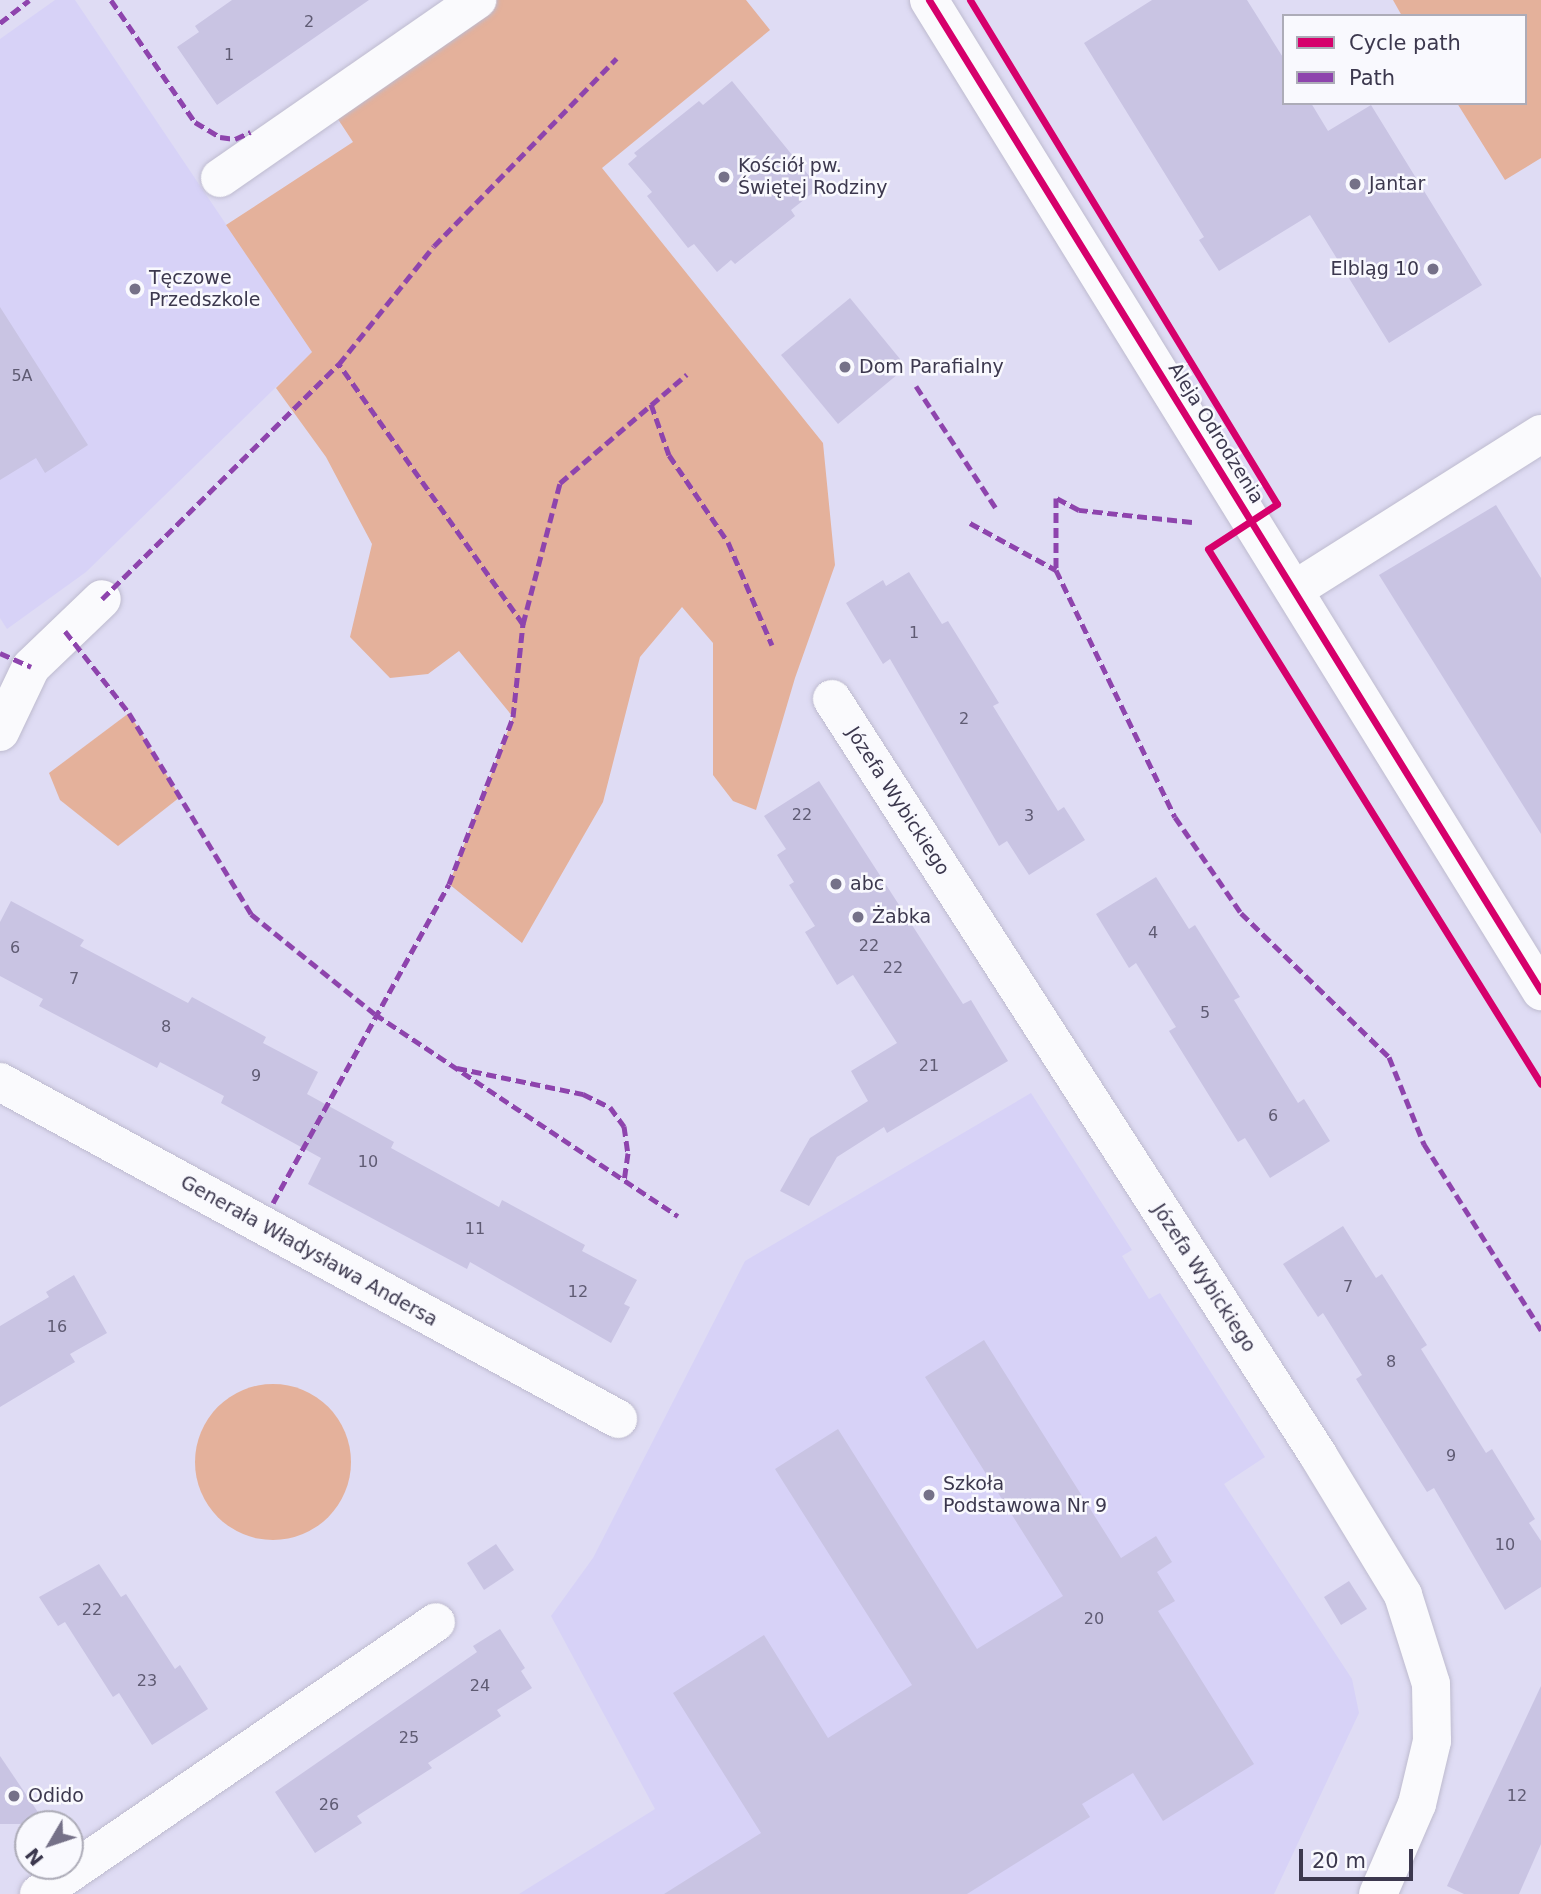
<!DOCTYPE html>
<html>
<head>
<meta charset="utf-8">
<style>
	body { margin:0 }
	#map { position:relative; width:1541px; height:1894px; overflow:hidden; background:#dfdcf4; font-family:"DejaVu Sans",sans-serif }
	div>[style] { position:absolute }
	.built>* { inset:0; background:#d7d2f7 }
	.green>* { inset:0; background:#e4b19b }
	.round { border-radius:50% }
	.building>* { inset:0; background:#c9c4e3 }
	.roads { filter:drop-shadow(0 0 2px #bebbcf) drop-shadow(0 0 2px #bebbcf) }
	.minor>* { height:38px; margin:-19px; padding:0 19px; transform-origin:19px; border-radius:19px; background:#fafafd }
	.quiet>* { height:5px; margin-top:-2.5px; transform-origin:0; background:repeating-linear-gradient(90deg,#8e44ad 0 10px,transparent 0 15px) }
	.cycleway>* { height:7px; margin:-3.5px; padding:0 3.5px; transform-origin:3.5px; border-radius:3.5px; background:#d6006c }
	.dots>* { width:19px; height:19px; translate:-50% -50%; box-sizing:border-box; border:4px solid #f9f9fe; border-radius:50% }
	span { translate:-50% -50%; white-space:nowrap; text-align:center; line-height:1.15; -webkit-text-stroke:5px #f9f9fe; paint-order:stroke }
	.number-label { font-size:16px; color:#5f5b73 }
	.number-label span { -webkit-text-stroke-width:0 }
	.poi-label { font-size:19px; color:#3c384e }
	.left { translate:0 -50%; text-align:left }
	.right { translate:-100% -50%; text-align:right }
	.street-label { font-size:19px; color:#3c384e }
	.legend { position:absolute; left:1282px; top:14px; width:245px; height:91px; box-sizing:border-box; background:#f9f9fe; border:2px solid #adacb8; margin:0; padding:9px 12px; list-style:none; font-size:21px; color:#3c384e }
	.legend li { display:flex; align-items:center; gap:14px; height:35px }
	.legend b { width:35px; border:2px solid #adacb8 }
	.north { position:absolute; left:14px; top:1810px; width:70px; height:70px; box-sizing:border-box; background:#f9f9fe; border:2px solid #adacb8; border-radius:50%; rotate:231deg; font-size:19px; font-weight:700; line-height:28px; text-align:center; color:#3c384e }
	.north::after { content:''; display:block; margin:auto; width:24px; height:32px; background:#757188; clip-path:polygon(50% 0,100% 100%,50% 72%,0 100%) }
	.scale { position:absolute; left:1299px; top:1849px; width:114px; height:32px; box-sizing:border-box; border:4px solid #3c384e; border-top:0; padding-left:9px; font-size:21px; line-height:24px; white-space:nowrap; color:#3c384e; -webkit-text-stroke:5px #f9f9fe; paint-order:stroke }
</style>
</head>
<body>
<div id="map">
	<div class="built">
		<div style="clip-path:polygon(55px 0,75px 0,312px 352px,86px 572px,7px 629px,0 618px,0 39px)"></div>
		<div style="clip-path:polygon(1031px 1093px,1132px 1250px,1122px 1256px,1149px 1299px,1160px 1293px,1265px 1457px,1224px 1484px,1352px 1679px,1359px 1713px,1274px 1894px,519px 1894px,655px 1809px,551px 1616px,593px 1558px,745px 1261px)"></div>
	</div>
	<div class="green">
		<div style="clip-path:polygon(477px 0,746px 0,770px 30px,602px 168px,823px 443px,835px 565px,795px 678px,756px 810px,733px 801px,713px 775px,713px 643px,682px 607px,640px 657px,603px 802px,522px 943px,449px 884px,513px 717px,459px 651px,428px 674px,390px 678px,350px 637px,372px 544px,326px 457px,276px 388px,312px 352px,226px 225px,353px 142px,328px 104px)"></div>
		<div style="clip-path:polygon(1393px 0,1541px 0,1541px 158px,1505px 180px,1457px 103px,1525px 103px,1525px 16px,1402px 16px)"></div>
		<div style="clip-path:polygon(129px 713px,180px 797px,118px 846px,60px 800px,49px 773px)"></div>
		<div class="round" style="left:195px;top:1384px;width:156px;height:156px"></div>
	</div>
	<div class="building">
		<div style="clip-path:polygon(232px 0,369px 0,217px 105px,177px 47px,199px 32px,195px 26px)"></div>
		<div style="clip-path:polygon(1152px 0,1247px 0,1284px 59px,1284px 103px,1311px 103px,1328px 131px,1371px 105px,1482px 285px,1389px 343px,1310px 215px,1219px 271px,1199px 240px,1204px 237px,1084px 43px)"></div>
		<div style="clip-path:polygon(732px 81px,819px 188px,791px 210px,795px 216px,735px 264px,731px 260px,717px 272px,694px 244px,688px 248px,647px 196px,652px 192px,628px 164px,637px 156px,634px 153px,699px 101px,703px 105px)"></div>
		<div style="clip-path:polygon(850px 298px,900px 359px,898px 374px,838px 424px,781px 355px)"></div>
		<div style="clip-path:polygon(0 307px,88px 445px,45px 473px,36px 458px,0 480px)"></div>
		<div style="clip-path:polygon(1496px 505px,1541px 578px,1541px 834px,1379px 575px)"></div>
		<div style="clip-path:polygon(909px 572px,942px 624px,948px 621px,973px 661px,999px 703px,993px 706px,1058px 811px,1064px 807px,1085px 840px,1029px 875px,1007px 841px,999px 846px,890px 659px,883px 664px,846px 603px,883px 580px,886px 586px)"></div>
		<div style="clip-path:polygon(819px 781px,963px 1004px,971px 1000px,1008px 1061px,887px 1133px,884px 1127px,837px 1157px,809px 1206px,780px 1191px,810px 1138px,868px 1101px,851px 1071px,897px 1043px,853px 975px,837px 985px,805px 932px,815px 926px,789px 885px,794px 882px,777px 855px,786px 849px,764px 816px)"></div>
		<div style="clip-path:polygon(1156px 877px,1189px 929px,1195px 925px,1240px 997px,1234px 1000px,1298px 1103px,1304px 1099px,1330px 1141px,1270px 1178px,1245px 1138px,1238px 1142px,1169px 1031px,1176px 1027px,1136px 963px,1129px 968px,1096px 914px)"></div>
		<div style="clip-path:polygon(11px 901px,84px 940px,80px 946px,188px 1003px,192px 997px,266px 1037px,263px 1043px,318px 1072px,307px 1094px,394px 1142px,391px 1148px,499px 1207px,502px 1200px,539px 1220px,585px 1245px,582px 1251px,637px 1280px,624px 1304px,630px 1307px,611px 1343px,470px 1262px,467px 1269px,308px 1184px,321px 1158px,221px 1103px,224px 1096px,160px 1062px,157px 1068px,39px 1006px,43px 999px,0 976px,0 922px)"></div>
		<div style="clip-path:polygon(1343px 1226px,1376px 1278px,1382px 1274px,1427px 1345px,1421px 1349px,1486px 1453px,1492px 1449px,1535px 1519px,1529px 1523px,1541px 1541px,1541px 1587px,1505px 1610px,1434px 1488px,1427px 1492px,1356px 1379px,1362px 1375px,1323px 1313px,1318px 1317px,1283px 1264px)"></div>
		<div style="clip-path:polygon(74px 1275px,107px 1333px,70px 1354px,75px 1362px,0 1407px,0 1326px,49px 1297px,46px 1292px)"></div>
		<div style="clip-path:polygon(984px 1340px,1121px 1558px,1156px 1536px,1172px 1562px,1157px 1572px,1175px 1601px,1158px 1611px,1254px 1764px,1163px 1821px,1133px 1773px,1082px 1804px,1090px 1817px,967px 1894px,664px 1894px,761px 1833px,673px 1693px,764px 1635px,828px 1738px,912px 1685px,775px 1469px,838px 1429px,977px 1649px,1063px 1596px,925px 1377px)"></div>
		<div style="clip-path:polygon(496px 1544px,514px 1570px,484px 1590px,467px 1563px)"></div>
		<div style="clip-path:polygon(99px 1564px,121px 1597px,126px 1594px,175px 1669px,180px 1665px,208px 1709px,152px 1745px,119px 1693px,113px 1697px,65px 1622px,58px 1626px,39px 1597px)"></div>
		<div style="clip-path:polygon(1349px 1581px,1367px 1609px,1341px 1625px,1324px 1597px)"></div>
		<div style="clip-path:polygon(500px 1629px,525px 1668px,521px 1671px,532px 1688px,497px 1710px,501px 1716px,428px 1763px,432px 1768px,357px 1816px,362px 1823px,315px 1853px,275px 1792px,477px 1652px,473px 1646px)"></div>
		<div style="clip-path:polygon(1541px 1686px,1541px 1844px,1519px 1894px,1464px 1894px,1447px 1886px)"></div>
		<div style="clip-path:polygon(0 1756px,46px 1824px,0 1824px)"></div>
	</div>
	<div class="roads">
		<div class="minor">
			<div style="left:929px;top:0;width:1165px;rotate:58.3deg"></div>
			<div style="left:220px;top:178px;width:313px;rotate:-34.7deg"></div>
			<div style="left:1294px;top:590px;width:292px;rotate:-32.3deg"></div>
			<div style="left:832px;top:699px;width:899px;rotate:57.26deg"></div>
			<div style="left:1318px;top:1455px;width:164px;rotate:58.7deg"></div>
			<div style="left:1403px;top:1595px;width:93px;rotate:72.5deg"></div>
			<div style="left:1431px;top:1684px;width:57px;rotate:89deg"></div>
			<div style="left:1432px;top:1741px;width:65px;rotate:103.4deg"></div>
			<div style="left:1417px;top:1804px;width:98px;rotate:113.4deg"></div>
			<div style="left:0;top:732px;width:72px;rotate:-64.5deg"></div>
			<div style="left:31px;top:667px;width:98px;rotate:-43.8deg"></div>
			<div style="left:0;top:1082px;width:704px;rotate:28.6deg"></div>
			<div style="left:39px;top:1894px;width:481px;rotate:-34.4deg"></div>
		</div>
	</div>
	<div class="quiet">
		<div style="left:111px;top:0;width:148px;rotate:55.5deg"></div>
		<div style="left:195px;top:122px;width:29px;rotate:31deg"></div>
		<div style="left:220px;top:137px;width:15px;rotate:8deg"></div>
		<div style="left:235px;top:139px;width:17px;rotate:-24deg"></div>
		<div style="left:0;top:23px;width:37px;rotate:-38deg"></div>
		<div style="left:916px;top:386px;width:148px;rotate:56.8deg"></div>
		<div style="left:651px;top:404px;width:54px;rotate:70.6deg"></div>
		<div style="left:669px;top:455px;width:105px;rotate:55.9deg"></div>
		<div style="left:728px;top:542px;width:112px;rotate:66.9deg"></div>
		<div style="left:1192px;top:522px;width:114px;rotate:-173.9deg"></div>
		<div style="left:1079px;top:510px;width:26px;rotate:-152deg"></div>
		<div style="left:1056px;top:498px;width:72px;rotate:90deg"></div>
		<div style="left:1056px;top:570px;width:274px;rotate:64.3deg"></div>
		<div style="left:1175px;top:817px;width:116px;rotate:55.5deg"></div>
		<div style="left:1241px;top:913px;width:206px;rotate:44.2deg"></div>
		<div style="left:1389px;top:1057px;width:94px;rotate:68.1deg"></div>
		<div style="left:1424px;top:1144px;width:220px;rotate:57.8deg"></div>
		<div style="left:970px;top:523px;width:98px;rotate:28.7deg"></div>
		<div style="left:102px;top:599px;width:334px;rotate:-44.8deg"></div>
		<div style="left:523px;top:624px;width:319px;rotate:-125.3deg"></div>
		<div style="left:339px;top:364px;width:151px;rotate:-51.2deg"></div>
		<div style="left:434px;top:246px;width:262px;rotate:-45.8deg"></div>
		<div style="left:65px;top:631px;width:104px;rotate:52deg"></div>
		<div style="left:129px;top:713px;width:235px;rotate:58.7deg"></div>
		<div style="left:251px;top:914px;width:159px;rotate:38.9deg"></div>
		<div style="left:375px;top:1014px;width:364px;rotate:33.7deg"></div>
		<div style="left:0;top:653px;width:34px;rotate:24deg"></div>
		<div style="left:457px;top:1068px;width:129px;rotate:11.7deg"></div>
		<div style="left:583px;top:1094px;width:30px;rotate:26deg"></div>
		<div style="left:610px;top:1107px;width:24px;rotate:54deg"></div>
		<div style="left:624px;top:1126px;width:27px;rotate:82deg"></div>
		<div style="left:628px;top:1153px;width:28px;rotate:98deg"></div>
		<div style="left:273px;top:1203px;width:364px;rotate:-61.1deg"></div>
		<div style="left:449px;top:884px;width:179px;rotate:-69deg"></div>
		<div style="left:513px;top:717px;width:94px;rotate:-83.9deg"></div>
		<div style="left:523px;top:624px;width:146px;rotate:-75.3deg"></div>
		<div style="left:560px;top:483px;width:167px;rotate:-40.6deg"></div>
	</div>
	<div class="cycleway">
		<div style="left:929px;top:0;width:1165px;rotate:58.3deg"></div>
		<div style="left:970px;top:0;width:590px;rotate:58.65deg"></div>
		<div style="left:1277px;top:504px;width:82px;rotate:146.9deg"></div>
		<div style="left:1208px;top:549px;width:630px;rotate:58.1deg"></div>
	</div>
	<div class="dots">
		<div style="left:724px;top:177px;background:#757188"></div>
		<div style="left:1355px;top:184px;background:#757188"></div>
		<div style="left:1433px;top:269px;background:#757188"></div>
		<div style="left:135px;top:289px;background:#757188"></div>
		<div style="left:845px;top:367px;background:#757188"></div>
		<div style="left:836px;top:884px;background:#757188"></div>
		<div style="left:858px;top:917px;background:#757188"></div>
		<div style="left:929px;top:1495px;background:#757188"></div>
		<div style="left:14px;top:1796px;background:#757188"></div>
	</div>
	<div class="number-label">
		<span style="left:309px;top:22px">2</span>
		<span style="left:229px;top:55px">1</span>
		<span style="left:22px;top:376px">5A</span>
		<span style="left:914px;top:633px">1</span>
		<span style="left:964px;top:719px">2</span>
		<span style="left:802px;top:815px">22</span>
		<span style="left:1029px;top:816px">3</span>
		<span style="left:1153px;top:933px">4</span>
		<span style="left:869px;top:946px">22</span>
		<span style="left:15px;top:948px">6</span>
		<span style="left:893px;top:968px">22</span>
		<span style="left:74px;top:979px">7</span>
		<span style="left:1205px;top:1013px">5</span>
		<span style="left:166px;top:1027px">8</span>
		<span style="left:929px;top:1066px">21</span>
		<span style="left:256px;top:1076px">9</span>
		<span style="left:1273px;top:1116px">6</span>
		<span style="left:368px;top:1162px">10</span>
		<span style="left:475px;top:1229px">11</span>
		<span style="left:1348px;top:1287px">7</span>
		<span style="left:578px;top:1292px">12</span>
		<span style="left:57px;top:1327px">16</span>
		<span style="left:1391px;top:1362px">8</span>
		<span style="left:1451px;top:1456px">9</span>
		<span style="left:1505px;top:1545px">10</span>
		<span style="left:92px;top:1610px">22</span>
		<span style="left:1094px;top:1619px">20</span>
		<span style="left:147px;top:1681px">23</span>
		<span style="left:480px;top:1686px">24</span>
		<span style="left:409px;top:1738px">25</span>
		<span style="left:1517px;top:1796px">12</span>
		<span style="left:329px;top:1805px">26</span>
	</div>
	<div class="poi-label">
		<span class="left" style="left:738px;top:177px">Kościół pw.<br>Świętej Rodziny</span>
		<span class="left" style="left:1369px;top:184px">Jantar</span>
		<span class="right" style="left:1419px;top:269px">Elbląg 10</span>
		<span class="left" style="left:149px;top:289px">Tęczowe<br>Przedszkole</span>
		<span class="left" style="left:859px;top:367px">Dom Parafialny</span>
		<span class="left" style="left:850px;top:884px">abc</span>
		<span class="left" style="left:872px;top:917px">Żabka</span>
		<span class="left" style="left:943px;top:1495px">Szkoła<br>Podstawowa Nr 9</span>
		<span class="left" style="left:28px;top:1796px">Odido</span>
	</div>
	<div class="street-label">
		<span style="left:1216px;top:433px;rotate:58deg">Aleja Odrodzenia</span>
		<span style="left:898px;top:801px;rotate:57deg">Józefa Wybickiego</span>
		<span style="left:309px;top:1251px;rotate:29deg">Generała Władysława Andersa</span>
		<span style="left:1204px;top:1278px;rotate:57deg">Józefa Wybickiego</span>
	</div>
	<ul class="legend">
	<li><b style="height:9px;background:#d6006c"></b>Cycle path</li>
	<li><b style="height:9px;background:#8e44ad"></b>Path</li>
	</ul>
	<div class="north">N</div>
	<div class="scale">20 m</div>
</div>
</body>
</html>
